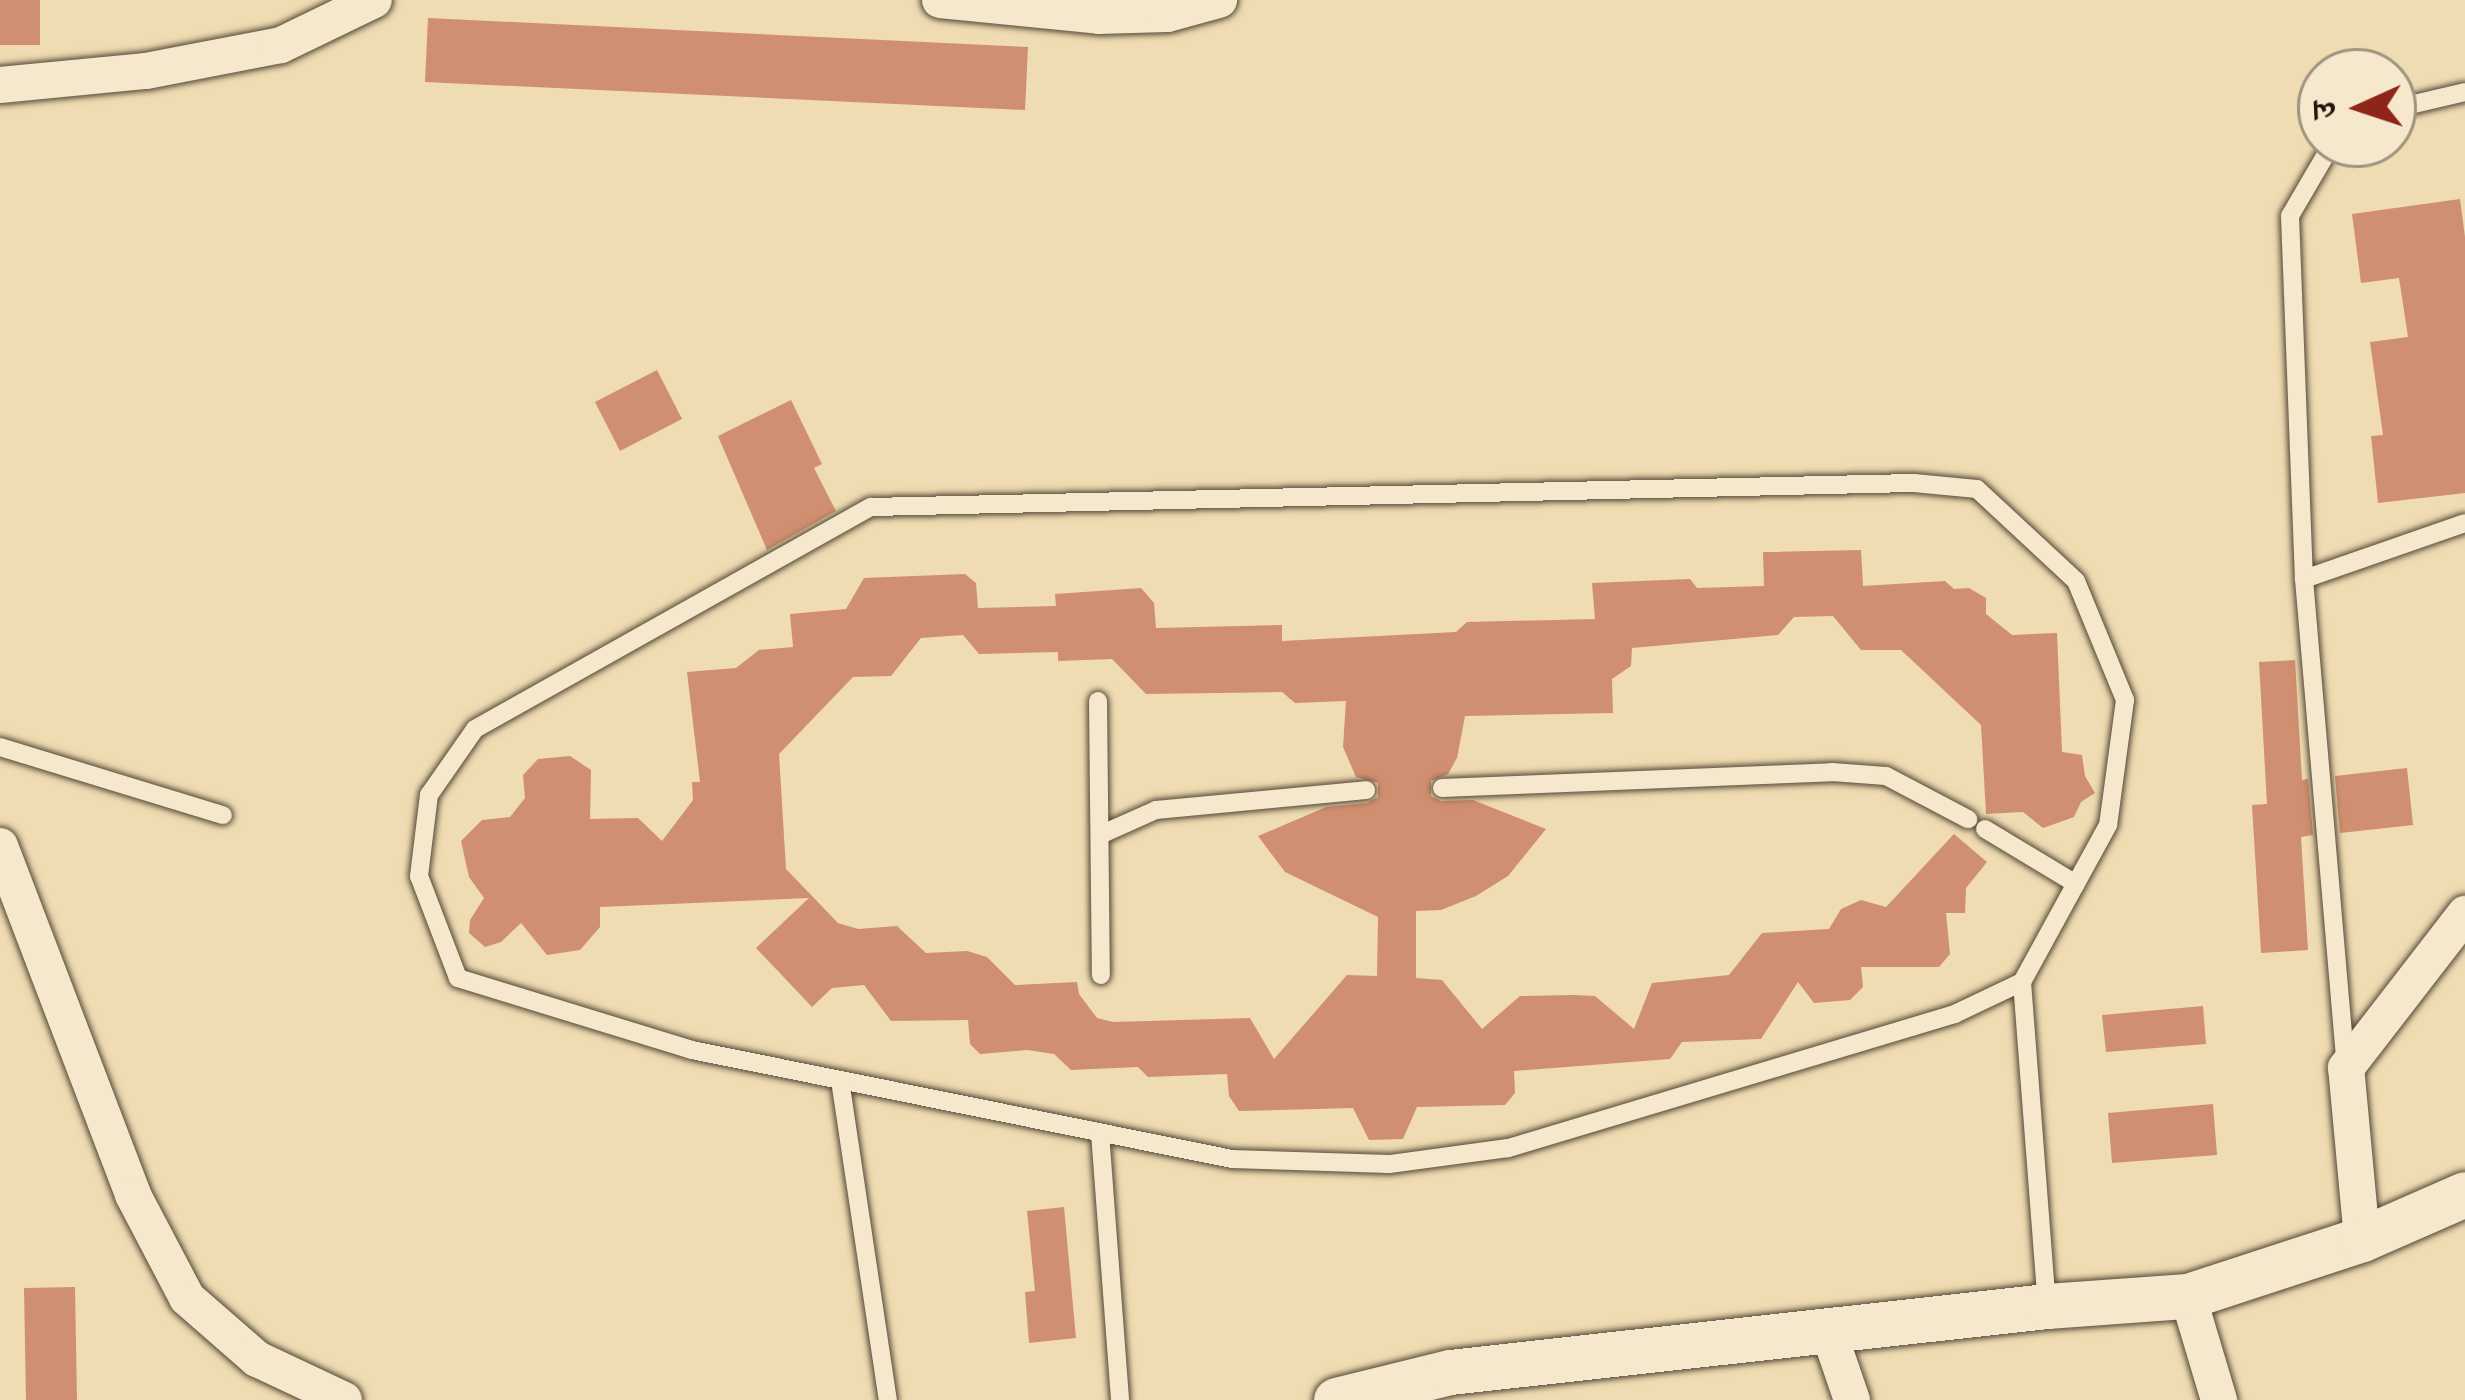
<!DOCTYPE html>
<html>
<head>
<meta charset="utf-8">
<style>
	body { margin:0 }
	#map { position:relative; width:2465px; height:1400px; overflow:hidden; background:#efdcb2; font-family:"IM FELL Great Primer","Noto Serif Devanagari",serif }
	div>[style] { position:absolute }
	.building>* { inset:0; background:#d08f70 }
	.roads { filter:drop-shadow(0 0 3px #544737) drop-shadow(0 0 3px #544737) }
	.service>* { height:18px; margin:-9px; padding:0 9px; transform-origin:9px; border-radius:9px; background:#f5e8cd }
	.minor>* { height:36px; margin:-18px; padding:0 18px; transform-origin:18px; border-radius:18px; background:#f5e8cd }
	.tertiary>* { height:45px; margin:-22.5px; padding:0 22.5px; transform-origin:22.5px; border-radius:22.5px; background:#f5e8cd }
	span { translate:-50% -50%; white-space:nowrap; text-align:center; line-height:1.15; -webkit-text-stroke:9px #f5e8cd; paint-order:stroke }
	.north { position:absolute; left:2297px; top:48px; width:120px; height:120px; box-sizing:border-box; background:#f5e8cd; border:3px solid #a09481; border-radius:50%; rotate:267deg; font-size:33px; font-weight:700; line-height:48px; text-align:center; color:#21150e }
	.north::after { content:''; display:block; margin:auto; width:42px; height:54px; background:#8f2418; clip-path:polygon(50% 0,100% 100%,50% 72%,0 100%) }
</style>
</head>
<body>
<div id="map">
	<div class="building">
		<div style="clip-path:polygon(0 0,40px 0,40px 45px,0 45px)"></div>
		<div style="clip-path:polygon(428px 18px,1028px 47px,1025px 110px,425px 82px)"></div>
		<div style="clip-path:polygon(2460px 199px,2465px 237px,2465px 493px,2378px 503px,2371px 436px,2383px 435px,2370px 342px,2408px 337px,2399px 278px,2361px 283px,2352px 214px)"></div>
		<div style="clip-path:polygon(657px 370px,682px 419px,620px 451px,595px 402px)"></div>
		<div style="clip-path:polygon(791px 400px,822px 464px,814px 468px,836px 511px,767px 550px,718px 436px)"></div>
		<div style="clip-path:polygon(evenodd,1861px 550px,1863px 586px,1945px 581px,1954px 589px,1969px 588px,1986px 598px,1986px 614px,2012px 635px,2057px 633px,2062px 752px,2082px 755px,2085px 776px,2095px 793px,2081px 802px,2074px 817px,2043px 828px,2023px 812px,1986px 814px,1981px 725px,1901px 650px,1861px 650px,1833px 616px,1794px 617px,1778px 635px,1632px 648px,1631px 666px,1612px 679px,1613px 713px,1465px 716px,1457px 758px,1448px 774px,1431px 781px,1431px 796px,1441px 801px,1473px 800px,1546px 829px,1508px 876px,1476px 896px,1441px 910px,1416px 911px,1416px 978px,1442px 980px,1482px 1029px,1520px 996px,1574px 995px,1595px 996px,1634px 1029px,1652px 983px,1729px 975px,1762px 933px,1829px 929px,1841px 909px,1861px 900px,1886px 907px,1954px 834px,1987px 862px,1966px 888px,1965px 913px,1946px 913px,1950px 954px,1939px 967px,1861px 967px,1863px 987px,1850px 1000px,1814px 1003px,1798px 982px,1761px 1039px,1682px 1042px,1670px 1059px,1514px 1071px,1515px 1093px,1505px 1105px,1417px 1107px,1403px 1139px,1369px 1140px,1353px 1108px,1239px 1111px,1229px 1096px,1227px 1074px,1148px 1077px,1138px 1067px,1071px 1070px,1054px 1054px,1027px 1050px,980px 1054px,970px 1044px,968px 1020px,891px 1021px,864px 985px,832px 988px,812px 1007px,756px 948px,809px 898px,600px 907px,600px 927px,580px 950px,547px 955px,521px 923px,501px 942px,485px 947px,469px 933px,470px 920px,484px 898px,469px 877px,461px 841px,482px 820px,510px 817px,525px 798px,523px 775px,538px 759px,570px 756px,591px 770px,590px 819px,638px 818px,662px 841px,693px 800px,692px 782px,700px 782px,687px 672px,736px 668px,759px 650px,793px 647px,790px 614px,846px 609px,864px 578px,965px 574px,976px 583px,978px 608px,1056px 606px,1055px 594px,1141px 588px,1154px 603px,1156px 628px,1282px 625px,1282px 641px,1456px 632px,1467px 622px,1595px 619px,1592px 583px,1690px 579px,1697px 588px,1764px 586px,1763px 552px,1861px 550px,963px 635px,979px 654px,1058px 652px,1058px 661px,1112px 659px,1146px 694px,1282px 692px,1295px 703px,1346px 701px,1343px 747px,1356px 777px,1378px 783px,1378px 797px,1367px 803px,1326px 807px,1258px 836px,1285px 872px,1378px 917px,1377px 976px,1347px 975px,1274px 1059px,1250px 1018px,1113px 1022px,1097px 1018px,1079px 994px,1077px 982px,1015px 985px,987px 957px,967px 951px,926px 953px,897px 926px,858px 929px,838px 923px,786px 869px,779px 754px,853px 677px,891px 676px,921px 638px,963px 635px)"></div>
		<div style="clip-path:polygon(2295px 660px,2302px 780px,2308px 779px,2313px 835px,2301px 837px,2308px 950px,2261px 953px,2252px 805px,2267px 804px,2259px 662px)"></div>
		<div style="clip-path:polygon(2407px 768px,2413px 825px,2340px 833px,2335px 776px)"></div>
		<div style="clip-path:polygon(2203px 1006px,2206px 1044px,2106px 1052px,2102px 1015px)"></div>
		<div style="clip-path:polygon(2213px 1104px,2217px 1155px,2112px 1163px,2108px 1113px)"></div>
		<div style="clip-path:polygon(1064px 1207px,1076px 1338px,1029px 1343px,1025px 1292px,1035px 1291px,1027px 1211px)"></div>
		<div style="clip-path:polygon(75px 1287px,77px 1400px,26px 1400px,24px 1288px)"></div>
	</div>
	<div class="roads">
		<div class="service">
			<div style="left:2393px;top:109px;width:74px;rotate:-13.3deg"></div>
			<div style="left:2332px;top:144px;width:83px;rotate:120.3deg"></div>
			<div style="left:2290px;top:216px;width:363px;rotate:87.8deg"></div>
			<div style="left:2304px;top:579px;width:487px;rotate:85.1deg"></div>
			<div style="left:1914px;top:483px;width:63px;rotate:5.4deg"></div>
			<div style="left:1977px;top:489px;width:135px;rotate:42.9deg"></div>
			<div style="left:2076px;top:581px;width:129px;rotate:67.6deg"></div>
			<div style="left:2125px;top:700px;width:126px;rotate:97.7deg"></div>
			<div style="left:2108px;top:825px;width:179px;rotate:118.7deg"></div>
			<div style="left:2022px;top:982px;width:74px;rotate:154.5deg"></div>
			<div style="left:1955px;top:1014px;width:467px;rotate:163.3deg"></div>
			<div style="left:1508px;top:1148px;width:120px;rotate:172.3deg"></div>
			<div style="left:1389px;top:1164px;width:157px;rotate:-178.2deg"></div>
			<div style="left:1232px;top:1159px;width:551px;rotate:-168.59deg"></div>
			<div style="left:692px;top:1050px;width:245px;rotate:-162.9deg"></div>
			<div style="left:458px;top:978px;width:109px;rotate:-110.9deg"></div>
			<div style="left:419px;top:876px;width:82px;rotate:-83deg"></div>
			<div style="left:429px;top:795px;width:80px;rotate:-55.1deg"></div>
			<div style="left:475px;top:729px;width:454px;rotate:-29.3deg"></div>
			<div style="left:871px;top:507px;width:1043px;rotate:-1.32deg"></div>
			<div style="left:2304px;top:579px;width:170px;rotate:-19.2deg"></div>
			<div style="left:1098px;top:701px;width:274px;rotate:89.4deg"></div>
			<div style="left:0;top:747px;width:233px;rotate:17deg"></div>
			<div style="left:1442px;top:788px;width:390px;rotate:-2.3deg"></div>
			<div style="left:1832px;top:772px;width:54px;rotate:4.2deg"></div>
			<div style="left:1886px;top:776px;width:93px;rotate:27.7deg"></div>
			<div style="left:1985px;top:829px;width:106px;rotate:31.1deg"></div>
			<div style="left:1100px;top:835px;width:61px;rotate:-24.1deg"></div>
			<div style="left:1156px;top:810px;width:211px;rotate:-5.4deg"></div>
			<div style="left:2022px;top:982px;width:325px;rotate:85.6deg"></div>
			<div style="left:840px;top:1080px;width:324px;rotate:81.5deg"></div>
			<div style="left:1100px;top:1133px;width:268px;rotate:85.7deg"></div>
		</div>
		<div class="minor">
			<div style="left:940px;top:0;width:160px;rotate:5.7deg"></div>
			<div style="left:1099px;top:16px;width:68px;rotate:-1.7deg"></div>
			<div style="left:1167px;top:14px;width:54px;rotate:-15.1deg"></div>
			<div style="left:0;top:85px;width:147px;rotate:-5.5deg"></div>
			<div style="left:146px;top:71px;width:137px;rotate:-10.9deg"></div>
			<div style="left:281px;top:45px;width:103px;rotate:-25.8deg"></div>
			<div style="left:0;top:846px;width:373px;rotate:69.1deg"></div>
			<div style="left:133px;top:1195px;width:116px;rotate:62.3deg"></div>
			<div style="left:187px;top:1298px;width:93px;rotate:41.1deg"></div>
			<div style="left:257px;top:1359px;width:96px;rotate:25.2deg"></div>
			<div style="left:2362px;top:1239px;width:172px;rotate:-95.3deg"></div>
			<div style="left:2346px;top:1068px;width:195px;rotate:-52.3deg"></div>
			<div style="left:2188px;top:1296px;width:109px;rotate:73.4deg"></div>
			<div style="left:1828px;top:1330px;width:74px;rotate:71.1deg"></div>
		</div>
		<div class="tertiary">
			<div style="left:1336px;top:1400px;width:117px;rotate:-13.8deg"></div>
			<div style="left:1450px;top:1372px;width:601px;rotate:-6.31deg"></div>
			<div style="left:2047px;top:1306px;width:141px;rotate:-4.1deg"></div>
			<div style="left:2188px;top:1296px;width:183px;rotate:-18.1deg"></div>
			<div style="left:2362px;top:1239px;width:112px;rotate:-23.6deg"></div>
		</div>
	</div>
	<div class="north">उ</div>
</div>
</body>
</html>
